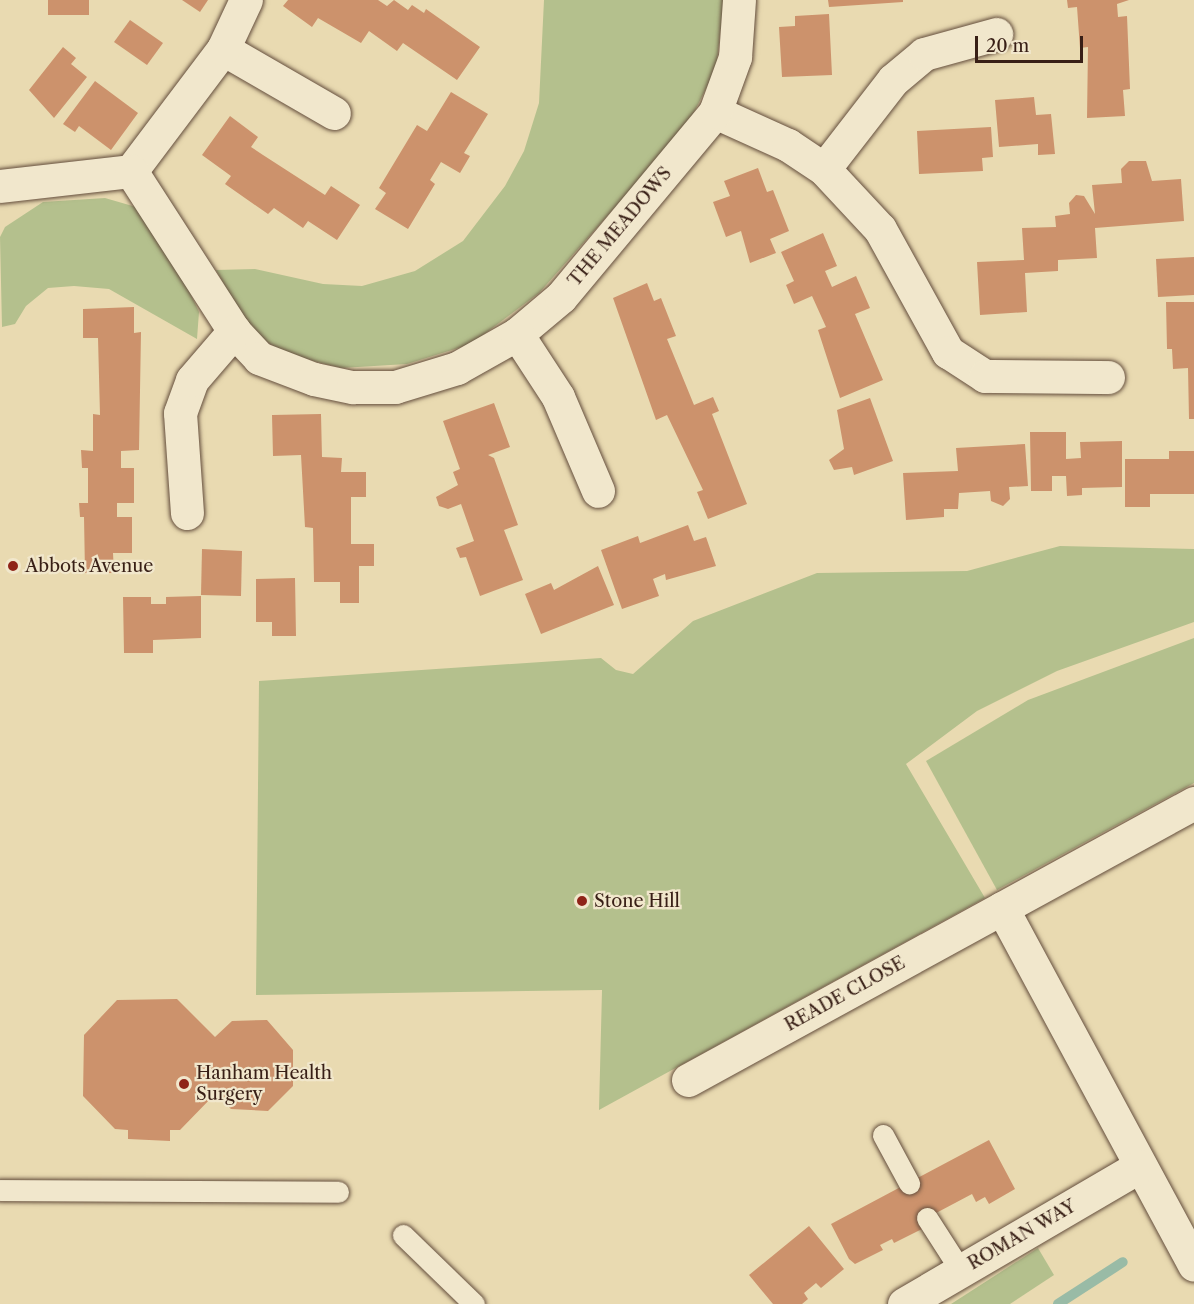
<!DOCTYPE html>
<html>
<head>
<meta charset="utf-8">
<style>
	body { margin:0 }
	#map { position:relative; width:1194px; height:1304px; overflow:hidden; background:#e9dab1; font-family:"Libre Caslon Text",serif }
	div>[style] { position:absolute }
	.green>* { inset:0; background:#b4c08d }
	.stream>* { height:10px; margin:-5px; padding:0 5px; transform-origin:5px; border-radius:5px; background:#99bba6 }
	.building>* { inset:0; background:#cc926c }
	.roads { filter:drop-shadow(0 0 2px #644e3d) drop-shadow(0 0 2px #644e3d) }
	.service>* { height:21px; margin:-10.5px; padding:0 10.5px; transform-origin:10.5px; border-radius:10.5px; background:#f1e7cc }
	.minor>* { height:33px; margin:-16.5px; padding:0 16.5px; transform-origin:16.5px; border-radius:16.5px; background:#f1e7cc }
	.dots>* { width:16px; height:16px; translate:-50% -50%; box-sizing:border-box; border:3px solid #f1e7cc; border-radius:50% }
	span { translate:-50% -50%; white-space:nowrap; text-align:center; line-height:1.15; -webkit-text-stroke:4.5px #f1e7cc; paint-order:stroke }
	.street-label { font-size:18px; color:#381f16 }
	.poi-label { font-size:18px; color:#381f16 }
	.left { translate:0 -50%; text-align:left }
	.scale { position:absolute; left:975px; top:36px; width:108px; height:27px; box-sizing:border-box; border:3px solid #381f16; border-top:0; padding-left:8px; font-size:18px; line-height:21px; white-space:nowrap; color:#381f16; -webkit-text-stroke:4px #f1e7cc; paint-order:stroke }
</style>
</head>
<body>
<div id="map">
	<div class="green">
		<div style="clip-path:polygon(544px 0,724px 0,716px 69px,687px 126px,539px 293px,471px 344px,407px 364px,341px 368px,286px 354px,262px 339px,245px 322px,216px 270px,255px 269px,323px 284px,362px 286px,415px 271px,463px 241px,505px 186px,524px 151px,539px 103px)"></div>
		<div style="clip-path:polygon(105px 198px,136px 207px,184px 280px,199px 312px,197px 339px,109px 289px,74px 286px,48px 288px,26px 306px,15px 324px,2px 327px,0 237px,5px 227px,43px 202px)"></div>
		<div style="clip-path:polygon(1060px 546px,1194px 549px,1194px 622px,1057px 671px,977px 711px,906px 764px,985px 898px,599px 1110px,602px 990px,256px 995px,259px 681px,601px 658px,616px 670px,633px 674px,693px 621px,817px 573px,967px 571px)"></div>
		<div style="clip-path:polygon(1194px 638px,1194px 783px,997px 890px,926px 761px,1028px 700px)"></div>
		<div style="clip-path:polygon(1038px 1248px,1054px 1275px,1010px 1304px,951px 1304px)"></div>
	</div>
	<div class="stream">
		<div style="left:1058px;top:1304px;width:77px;rotate:-32.9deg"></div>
	</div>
	<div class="building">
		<div style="clip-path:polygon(48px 0,89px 0,89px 15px,48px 15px)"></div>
		<div style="clip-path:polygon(182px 0,208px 0,200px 12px)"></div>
		<div style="clip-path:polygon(288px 0,378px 0,387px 6px,394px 0,408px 10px,412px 5px,424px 13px,426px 9px,480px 47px,457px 80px,403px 43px,397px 51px,369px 31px,361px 43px,318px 18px,312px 27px,283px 6px)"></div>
		<div style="clip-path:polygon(828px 0,903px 0,903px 2px,829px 7px)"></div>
		<div style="clip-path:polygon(1067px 0,1129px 0,1117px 4px,1118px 17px,1127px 16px,1130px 89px,1123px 90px,1125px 116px,1087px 118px,1088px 47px,1080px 48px,1077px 7px,1068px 8px)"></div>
		<div style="clip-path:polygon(829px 14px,832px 75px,782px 77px,779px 27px,795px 26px,795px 16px)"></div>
		<div style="clip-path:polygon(130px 20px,163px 43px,147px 65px,114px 42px)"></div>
		<div style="clip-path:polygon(63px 47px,76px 58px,71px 64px,87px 77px,54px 118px,29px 90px)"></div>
		<div style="clip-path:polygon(95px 81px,138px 113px,111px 150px,79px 126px,75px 132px,63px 124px)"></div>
		<div style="clip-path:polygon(451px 92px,488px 114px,464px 153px,470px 156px,460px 173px,441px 162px,430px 180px,435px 184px,408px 229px,375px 209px,386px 193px,379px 188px,417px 125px,427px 131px)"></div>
		<div style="clip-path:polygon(1034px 97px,1036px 115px,1051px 114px,1055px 154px,1038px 155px,1038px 144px,999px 147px,995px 100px)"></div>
		<div style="clip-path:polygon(230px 116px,258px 137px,251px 147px,263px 155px,325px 195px,331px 186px,360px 205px,337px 240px,308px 221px,303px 228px,274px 208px,268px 214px,225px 184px,231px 176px,202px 155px)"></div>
		<div style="clip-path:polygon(991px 127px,993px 157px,982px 158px,983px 171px,919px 174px,917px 131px)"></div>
		<div style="clip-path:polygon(1129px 161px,1146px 161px,1152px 181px,1181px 179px,1184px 221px,1095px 228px,1097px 258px,1058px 260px,1058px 271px,1025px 273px,1027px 312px,980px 315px,977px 262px,1024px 260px,1022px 228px,1056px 227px,1055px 216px,1070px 214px,1069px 203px,1076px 195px,1084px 196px,1095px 214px,1092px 185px,1122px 183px,1121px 169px)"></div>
		<div style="clip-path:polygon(758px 168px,767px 192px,773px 190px,789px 231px,770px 239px,776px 253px,750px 263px,741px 231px,726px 237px,713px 202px,730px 196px,724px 181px)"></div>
		<div style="clip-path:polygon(823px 233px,837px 266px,825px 271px,832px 287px,856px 276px,870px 308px,855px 314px,883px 380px,840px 398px,818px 330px,826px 327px,812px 296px,794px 304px,786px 285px,794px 281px,781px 252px)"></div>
		<div style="clip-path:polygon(1194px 257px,1194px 295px,1158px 297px,1156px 259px)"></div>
		<div style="clip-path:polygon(647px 283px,654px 301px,661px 298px,676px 336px,667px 339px,694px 405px,713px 397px,719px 411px,712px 414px,747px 504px,708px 519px,697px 492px,703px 490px,667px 415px,656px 420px,613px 298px)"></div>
		<div style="clip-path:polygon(1166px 302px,1194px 302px,1194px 419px,1189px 419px,1188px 368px,1173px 369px,1172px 349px,1167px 349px)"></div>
		<div style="clip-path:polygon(134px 307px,134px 333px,141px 332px,139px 450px,121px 451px,121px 468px,134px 468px,134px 503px,117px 503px,117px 517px,132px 517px,132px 553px,113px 553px,114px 573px,85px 573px,84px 517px,80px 517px,79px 503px,88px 503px,88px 468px,82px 468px,81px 450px,93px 451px,93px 414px,100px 415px,98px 338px,83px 338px,83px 309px)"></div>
		<div style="clip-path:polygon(870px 398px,893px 461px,854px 475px,852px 467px,834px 470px,829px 460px,844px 449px,837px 410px)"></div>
		<div style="clip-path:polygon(494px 403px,510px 447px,488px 455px,494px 458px,518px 525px,504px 530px,523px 580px,480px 596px,466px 557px,460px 558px,456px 548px,474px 541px,461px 504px,448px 509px,439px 506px,436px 497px,458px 485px,453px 472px,460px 469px,443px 421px)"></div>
		<div style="clip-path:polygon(321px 414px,322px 457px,342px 458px,341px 472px,366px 472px,366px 497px,351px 497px,351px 544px,374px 544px,374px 566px,359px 566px,359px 603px,340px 603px,340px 582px,314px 582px,313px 528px,305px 527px,301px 455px,273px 456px,272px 415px)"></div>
		<div style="clip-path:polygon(1030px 432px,1066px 432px,1066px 459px,1081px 458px,1080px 442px,1122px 441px,1122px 487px,1082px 488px,1082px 495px,1067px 496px,1066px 476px,1052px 476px,1052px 491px,1031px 491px)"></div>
		<div style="clip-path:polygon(1025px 444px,1028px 486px,1009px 487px,1010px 499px,1003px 506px,991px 501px,990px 491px,959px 493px,958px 509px,944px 509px,944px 517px,906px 520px,903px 473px,958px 471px,956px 448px)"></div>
		<div style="clip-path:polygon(1169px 451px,1194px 451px,1194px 494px,1150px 494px,1150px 507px,1125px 507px,1125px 459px,1169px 459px)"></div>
		<div style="clip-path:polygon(688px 525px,694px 541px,706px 537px,716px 566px,666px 580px,665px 574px,653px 579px,659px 596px,622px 609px,601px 550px,638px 536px,640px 543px)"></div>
		<div style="clip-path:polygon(202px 549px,242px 551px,241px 596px,201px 595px)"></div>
		<div style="clip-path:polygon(598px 566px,614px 605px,541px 634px,525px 594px,551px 583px,554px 590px)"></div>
		<div style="clip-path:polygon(295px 578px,296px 636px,272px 636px,272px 622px,256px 622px,256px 579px)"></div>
		<div style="clip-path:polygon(201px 596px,201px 638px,153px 640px,153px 653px,124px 653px,123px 597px,151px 597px,151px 604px,166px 604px,166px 597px)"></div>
		<div style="clip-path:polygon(177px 999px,215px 1037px,232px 1021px,267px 1020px,293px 1050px,293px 1086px,268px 1111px,231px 1109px,215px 1094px,180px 1130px,170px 1130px,170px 1141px,128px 1139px,128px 1130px,115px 1129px,83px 1096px,84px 1035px,117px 1000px)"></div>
		<div style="clip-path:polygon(989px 1140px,1015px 1189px,989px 1204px,985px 1197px,976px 1202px,972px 1194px,921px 1221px,924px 1228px,894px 1243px,892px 1239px,880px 1245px,883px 1250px,855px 1264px,849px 1259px,831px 1224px)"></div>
		<div style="clip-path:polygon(809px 1226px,844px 1269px,821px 1288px,816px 1283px,804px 1293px,808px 1299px,802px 1304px,773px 1304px,749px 1275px)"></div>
	</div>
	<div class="roads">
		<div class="service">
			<div style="left:883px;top:1135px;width:55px;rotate:61.6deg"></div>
			<div style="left:0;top:1190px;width:338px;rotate:0.3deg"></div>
			<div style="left:927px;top:1218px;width:63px;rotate:57.3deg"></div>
			<div style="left:403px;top:1235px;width:99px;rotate:44.2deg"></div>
		</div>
		<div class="minor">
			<div style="left:223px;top:49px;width:128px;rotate:30deg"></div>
			<div style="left:715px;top:112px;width:80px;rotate:24.3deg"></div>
			<div style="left:788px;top:145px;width:43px;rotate:33.7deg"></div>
			<div style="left:824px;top:169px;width:82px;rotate:47deg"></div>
			<div style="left:880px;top:229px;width:141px;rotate:61.1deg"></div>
			<div style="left:948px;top:352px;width:44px;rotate:33deg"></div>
			<div style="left:985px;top:376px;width:123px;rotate:0.5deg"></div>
			<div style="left:824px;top:169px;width:113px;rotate:-52.2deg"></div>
			<div style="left:893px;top:80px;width:40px;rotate:-40deg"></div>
			<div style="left:924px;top:54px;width:75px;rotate:-15.5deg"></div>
			<div style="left:131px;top:171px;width:153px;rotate:-53deg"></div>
			<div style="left:223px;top:49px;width:54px;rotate:-64.9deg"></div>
			<div style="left:0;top:186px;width:132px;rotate:-6.5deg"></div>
			<div style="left:131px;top:171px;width:190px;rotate:57.2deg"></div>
			<div style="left:234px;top:331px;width:37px;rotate:47deg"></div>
			<div style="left:259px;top:358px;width:59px;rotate:20.9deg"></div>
			<div style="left:314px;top:379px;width:40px;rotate:12deg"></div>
			<div style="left:353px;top:387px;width:42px"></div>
			<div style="left:395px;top:387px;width:65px;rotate:-17deg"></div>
			<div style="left:457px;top:368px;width:69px;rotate:-29.5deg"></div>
			<div style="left:517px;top:334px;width:57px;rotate:-40.1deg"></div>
			<div style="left:561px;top:297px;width:241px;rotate:-50.2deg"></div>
			<div style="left:715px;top:112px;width:59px;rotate:-70deg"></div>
			<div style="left:735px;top:57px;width:57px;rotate:-86deg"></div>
			<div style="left:517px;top:334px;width:75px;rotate:56.9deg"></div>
			<div style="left:558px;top:397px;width:102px;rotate:66.9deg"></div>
			<div style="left:187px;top:513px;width:100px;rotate:-94deg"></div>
			<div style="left:180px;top:413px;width:35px;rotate:-70deg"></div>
			<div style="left:192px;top:380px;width:65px;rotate:-49.4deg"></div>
			<div style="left:1002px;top:908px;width:405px;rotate:61.7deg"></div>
			<div style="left:688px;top:1080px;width:577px;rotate:-28.7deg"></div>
			<div style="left:904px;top:1304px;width:273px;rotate:-30.3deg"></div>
		</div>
	</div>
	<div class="dots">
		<div style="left:13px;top:566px;background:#8f2418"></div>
		<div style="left:582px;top:901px;background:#8f2418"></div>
		<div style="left:184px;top:1084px;background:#8f2418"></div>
	</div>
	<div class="street-label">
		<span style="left:620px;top:227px;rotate:-50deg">THE MEADOWS</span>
		<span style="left:845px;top:994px;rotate:-29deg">READE CLOSE</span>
		<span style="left:1022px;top:1235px;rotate:-30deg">ROMAN WAY</span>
	</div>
	<div class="poi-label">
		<span class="left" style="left:25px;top:566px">Abbots Avenue</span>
		<span class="left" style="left:594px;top:901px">Stone Hill</span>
		<span class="left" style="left:196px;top:1084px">Hanham Health<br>Surgery</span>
	</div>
	<div class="scale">20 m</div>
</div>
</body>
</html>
